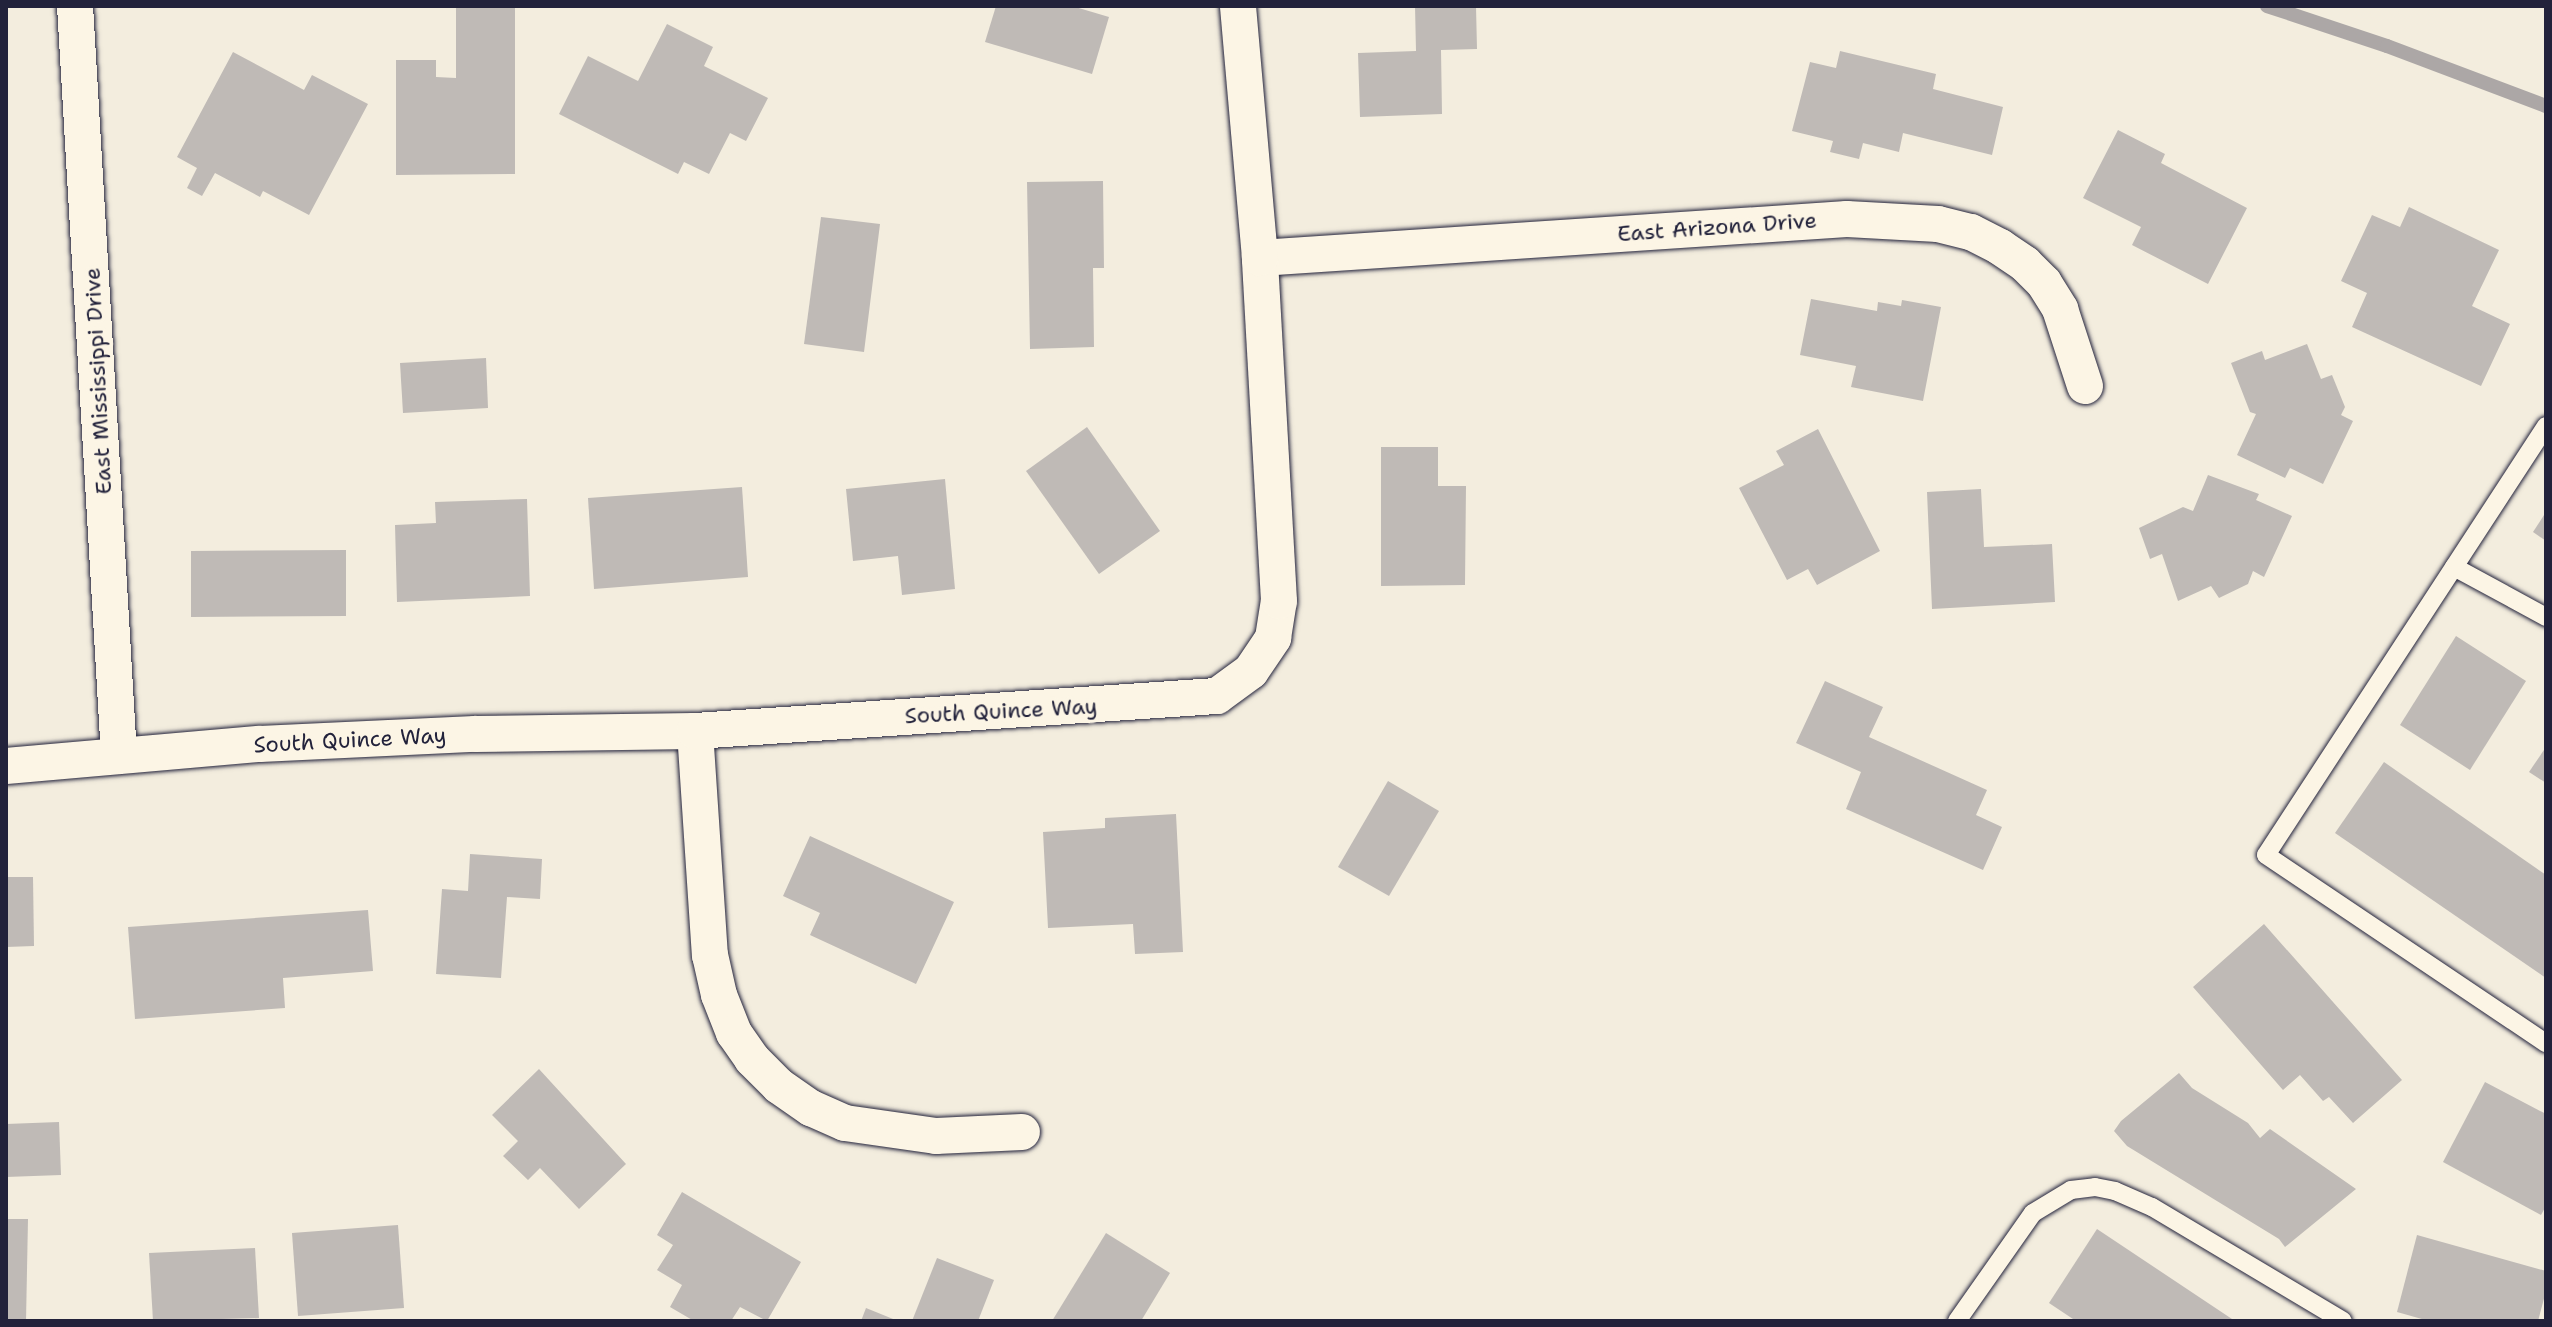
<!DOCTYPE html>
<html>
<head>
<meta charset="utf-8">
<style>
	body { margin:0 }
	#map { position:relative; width:2552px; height:1327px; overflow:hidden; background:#f3edde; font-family:"Shantell Sans",sans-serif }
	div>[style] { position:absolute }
	.stream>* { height:14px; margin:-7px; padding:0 7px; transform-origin:7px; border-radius:7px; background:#aca7a6 }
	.building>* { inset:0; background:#bfbab6 }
	.roads { filter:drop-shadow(0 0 2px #22223b) drop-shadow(0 0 2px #22223b) }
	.service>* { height:18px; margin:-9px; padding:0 9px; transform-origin:9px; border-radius:9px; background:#fcf5e5 }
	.minor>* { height:36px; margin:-18px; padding:0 18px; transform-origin:18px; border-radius:18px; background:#fcf5e5 }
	span { translate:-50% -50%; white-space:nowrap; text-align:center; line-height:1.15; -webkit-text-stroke:7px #fcf5e5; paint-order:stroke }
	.street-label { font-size:22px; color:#22223b }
	.frame { position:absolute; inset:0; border:8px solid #22223b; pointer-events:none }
</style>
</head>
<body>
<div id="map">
	<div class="stream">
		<div style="left:2267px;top:6px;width:126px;rotate:18.4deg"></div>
		<div style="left:2387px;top:46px;width:170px;rotate:20.7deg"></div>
	</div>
	<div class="building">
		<div style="clip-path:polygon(456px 6px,515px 6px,515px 174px,396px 175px,396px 60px,436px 60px,436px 77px,456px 78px)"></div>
		<div style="clip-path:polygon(996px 6px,1072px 6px,1109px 17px,1092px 74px,985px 42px)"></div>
		<div style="clip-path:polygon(1415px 6px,1476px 6px,1477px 49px,1441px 50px,1442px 114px,1360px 117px,1358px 53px,1416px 51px)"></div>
		<div style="clip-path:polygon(667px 24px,713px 47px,704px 66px,768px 98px,746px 141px,730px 133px,709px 174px,684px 162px,678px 174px,559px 114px,588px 56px,638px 81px)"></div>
		<div style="clip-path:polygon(1840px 51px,1936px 74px,1933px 89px,2003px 107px,1992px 155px,1903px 133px,1899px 152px,1863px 143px,1859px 159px,1830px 152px,1833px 141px,1792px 131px,1810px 62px,1836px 68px)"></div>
		<div style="clip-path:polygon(233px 52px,304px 90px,312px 75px,368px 104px,309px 215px,263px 191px,260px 197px,215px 173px,202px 196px,187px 188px,197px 168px,177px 157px)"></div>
		<div style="clip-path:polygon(2118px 130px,2165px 154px,2161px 163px,2247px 208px,2208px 284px,2132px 245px,2141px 227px,2083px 198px)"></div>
		<div style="clip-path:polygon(1103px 181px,1104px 268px,1093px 268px,1094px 347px,1030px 349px,1027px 182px)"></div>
		<div style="clip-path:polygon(2409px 207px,2499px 250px,2472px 306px,2510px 324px,2481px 386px,2352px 327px,2367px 293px,2341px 281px,2372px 215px,2400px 227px)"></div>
		<div style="clip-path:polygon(821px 217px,880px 224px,864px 352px,804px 344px)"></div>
		<div style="clip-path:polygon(1811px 299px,1877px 311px,1878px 302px,1901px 306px,1902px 300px,1941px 307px,1923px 401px,1851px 387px,1856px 366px,1800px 355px)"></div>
		<div style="clip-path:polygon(2307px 344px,2321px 379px,2332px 375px,2345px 407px,2341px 415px,2353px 421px,2323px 484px,2290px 468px,2285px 478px,2237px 455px,2256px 414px,2250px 412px,2231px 363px,2262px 351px,2265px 360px)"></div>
		<div style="clip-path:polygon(486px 358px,488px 408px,403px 413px,400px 363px)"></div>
		<div style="clip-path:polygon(1087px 427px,1160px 531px,1099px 574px,1026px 471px)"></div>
		<div style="clip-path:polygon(1818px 429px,1880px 551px,1817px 585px,1808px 569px,1787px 580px,1739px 488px,1784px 465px,1776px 451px)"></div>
		<div style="clip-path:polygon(1381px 447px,1438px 447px,1438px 486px,1466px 486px,1465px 585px,1381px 586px)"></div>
		<div style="clip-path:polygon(2208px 475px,2259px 494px,2256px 500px,2292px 516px,2264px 577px,2253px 571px,2248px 584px,2219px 598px,2211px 586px,2178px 601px,2162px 554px,2150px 559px,2139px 528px,2183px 507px,2193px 511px)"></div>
		<div style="clip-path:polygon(945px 479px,955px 589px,902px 595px,898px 556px,853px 561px,846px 489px)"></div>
		<div style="clip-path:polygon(742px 487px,748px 577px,594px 589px,588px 498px)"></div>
		<div style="clip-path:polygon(1981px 489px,1984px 547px,2052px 544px,2055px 602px,1932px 609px,1927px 492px)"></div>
		<div style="clip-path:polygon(527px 499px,530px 596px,397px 602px,395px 525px,436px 523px,435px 502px)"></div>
		<div style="clip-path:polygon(2546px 512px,2546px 541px,2533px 532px)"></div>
		<div style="clip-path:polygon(346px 550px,346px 616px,191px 617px,191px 551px)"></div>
		<div style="clip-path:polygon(2456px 636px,2526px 681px,2470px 770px,2400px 725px)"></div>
		<div style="clip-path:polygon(1825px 681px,1883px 707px,1869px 737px,1987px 790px,1976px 815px,2002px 827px,1983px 870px,1846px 809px,1861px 772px,1796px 743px)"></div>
		<div style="clip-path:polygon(2546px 747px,2546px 783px,2529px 772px)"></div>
		<div style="clip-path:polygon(2384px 762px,2546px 875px,2546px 978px,2335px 833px)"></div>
		<div style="clip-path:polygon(1388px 781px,1439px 811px,1389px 896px,1338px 867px)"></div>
		<div style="clip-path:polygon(1176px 814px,1183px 952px,1135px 954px,1133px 924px,1048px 928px,1043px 832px,1105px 828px,1105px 818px)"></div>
		<div style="clip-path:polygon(810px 836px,954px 902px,916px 984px,810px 935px,820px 913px,783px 896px)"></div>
		<div style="clip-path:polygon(470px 854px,542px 859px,540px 899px,507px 897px,501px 978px,436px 974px,442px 889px,468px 891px)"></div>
		<div style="clip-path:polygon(6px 877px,33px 877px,34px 946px,6px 947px)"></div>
		<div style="clip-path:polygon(368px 910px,373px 971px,283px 978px,285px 1008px,135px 1019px,128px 927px)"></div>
		<div style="clip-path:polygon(2264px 924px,2402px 1080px,2353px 1123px,2329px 1097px,2323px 1101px,2300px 1075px,2283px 1090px,2193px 987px)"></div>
		<div style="clip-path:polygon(539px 1069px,626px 1164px,579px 1209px,540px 1168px,528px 1180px,503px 1156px,518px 1141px,492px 1115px)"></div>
		<div style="clip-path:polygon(2179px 1073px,2192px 1088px,2248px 1123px,2260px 1138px,2270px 1129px,2356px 1189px,2285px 1247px,2279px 1239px,2127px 1146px,2114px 1131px,2121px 1121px)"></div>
		<div style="clip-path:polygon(2485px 1082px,2546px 1114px,2546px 1206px,2541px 1215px,2443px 1162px)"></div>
		<div style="clip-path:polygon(59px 1122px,61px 1175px,6px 1177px,6px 1124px)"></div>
		<div style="clip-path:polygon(682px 1192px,801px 1262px,767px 1321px,740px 1307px,731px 1321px,694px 1321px,670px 1307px,682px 1285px,657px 1270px,673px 1245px,657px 1235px)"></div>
		<div style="clip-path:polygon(6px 1219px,28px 1219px,26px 1321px,6px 1321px)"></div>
		<div style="clip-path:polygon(398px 1225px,404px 1308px,298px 1316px,292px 1233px)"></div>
		<div style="clip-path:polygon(2097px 1229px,2235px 1321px,2076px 1321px,2049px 1303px)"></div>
		<div style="clip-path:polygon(1106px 1233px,1170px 1273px,1141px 1321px,1052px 1321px)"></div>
		<div style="clip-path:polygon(2417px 1235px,2546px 1271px,2546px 1291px,2538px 1321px,2429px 1321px,2397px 1312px)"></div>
		<div style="clip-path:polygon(255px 1248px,259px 1318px,153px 1321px,149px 1253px)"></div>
		<div style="clip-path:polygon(937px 1258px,994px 1280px,978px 1321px,912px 1321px)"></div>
		<div style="clip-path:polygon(866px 1308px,898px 1321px,861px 1321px)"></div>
	</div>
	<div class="roads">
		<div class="service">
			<div style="left:2546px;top:426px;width:512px;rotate:123.13deg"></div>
			<div style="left:2266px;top:855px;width:337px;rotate:33.9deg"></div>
			<div style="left:2454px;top:567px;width:105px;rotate:28.5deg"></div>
			<div style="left:1957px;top:1321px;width:132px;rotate:-54.9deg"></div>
			<div style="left:2033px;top:1213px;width:44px;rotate:-31.2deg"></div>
			<div style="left:2071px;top:1190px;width:24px;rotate:-7deg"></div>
			<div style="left:2095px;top:1187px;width:20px;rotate:11deg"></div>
			<div style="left:2115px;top:1191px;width:40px;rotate:23.4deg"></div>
			<div style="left:2152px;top:1207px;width:222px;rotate:30.8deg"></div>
		</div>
		<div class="minor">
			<div style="left:75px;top:6px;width:751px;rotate:86.64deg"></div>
			<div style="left:1260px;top:258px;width:588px;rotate:-3.8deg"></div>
			<div style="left:1847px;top:219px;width:91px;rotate:3.1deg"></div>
			<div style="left:1938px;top:224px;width:34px;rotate:14deg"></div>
			<div style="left:1971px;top:232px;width:33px;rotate:27deg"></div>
			<div style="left:2000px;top:247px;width:30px;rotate:34deg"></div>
			<div style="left:2025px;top:264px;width:27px;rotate:45deg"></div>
			<div style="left:2044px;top:283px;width:31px;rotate:58deg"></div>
			<div style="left:2060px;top:309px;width:81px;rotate:72deg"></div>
			<div style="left:695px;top:731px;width:225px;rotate:86.2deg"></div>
			<div style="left:710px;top:955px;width:41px;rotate:77.3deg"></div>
			<div style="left:719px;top:995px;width:41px;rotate:68.5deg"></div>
			<div style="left:734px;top:1033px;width:32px;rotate:55deg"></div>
			<div style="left:752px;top:1059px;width:38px;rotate:45deg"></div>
			<div style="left:779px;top:1086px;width:39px;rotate:35deg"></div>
			<div style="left:811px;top:1108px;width:37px;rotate:24deg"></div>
			<div style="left:845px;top:1123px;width:92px;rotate:8.1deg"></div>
			<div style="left:936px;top:1136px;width:86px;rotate:-2.7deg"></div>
			<div style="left:6px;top:766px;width:255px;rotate:-5deg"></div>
			<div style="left:260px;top:744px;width:215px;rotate:-2.7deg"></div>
			<div style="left:475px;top:734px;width:220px;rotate:-0.8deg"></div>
			<div style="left:695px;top:731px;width:523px;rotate:-3.84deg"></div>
			<div style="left:1217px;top:696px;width:42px;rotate:-36.3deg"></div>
			<div style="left:1251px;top:671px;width:40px;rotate:-56deg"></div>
			<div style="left:1273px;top:638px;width:37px;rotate:-81deg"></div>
			<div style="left:1279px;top:601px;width:344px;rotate:-93.2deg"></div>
			<div style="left:1260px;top:258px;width:253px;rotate:-95deg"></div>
		</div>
	</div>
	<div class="street-label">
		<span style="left:1717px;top:227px;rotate:-4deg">East Arizona Drive</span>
		<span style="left:98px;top:381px;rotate:-93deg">East Mississippi Drive</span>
		<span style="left:1001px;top:711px;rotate:-3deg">South Quince Way</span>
		<span style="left:350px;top:740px;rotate:-3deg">South Quince Way</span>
	</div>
	<div class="frame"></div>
</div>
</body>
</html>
